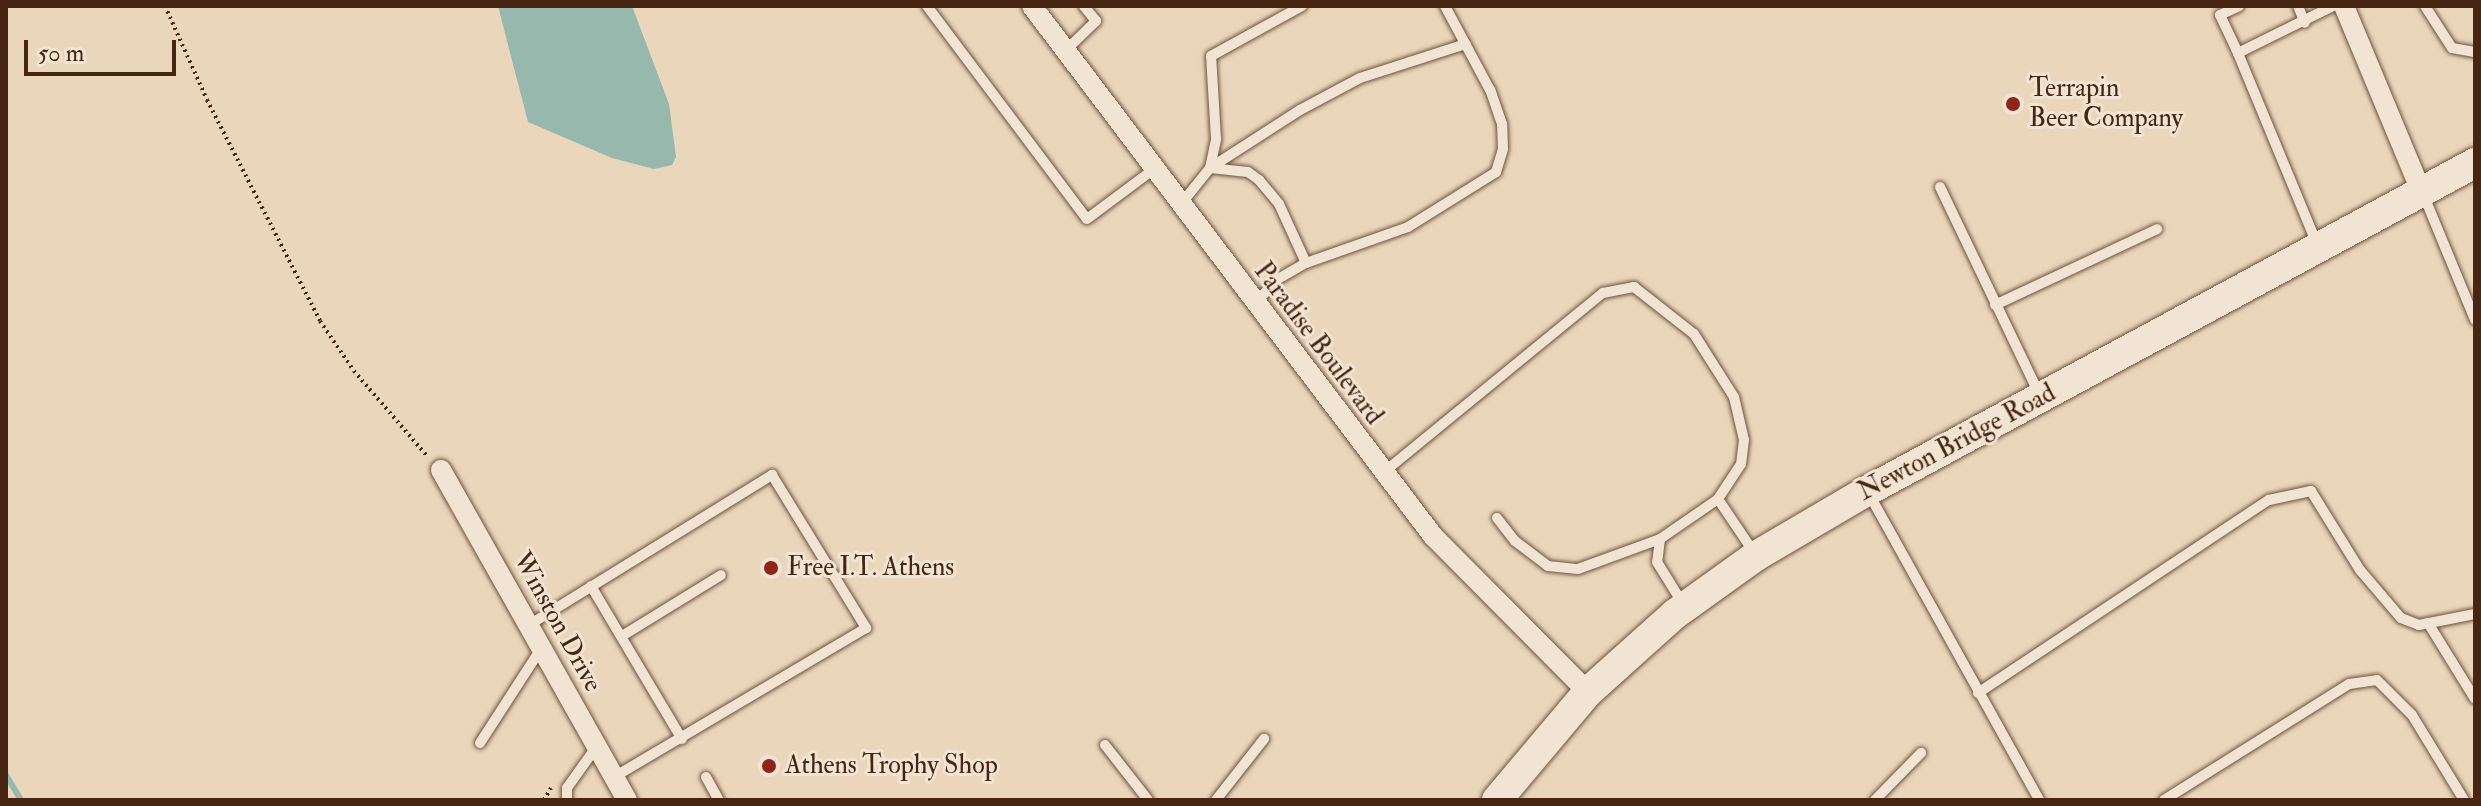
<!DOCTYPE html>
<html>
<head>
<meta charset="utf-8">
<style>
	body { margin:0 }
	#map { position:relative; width:2481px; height:806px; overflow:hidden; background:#e9d6bb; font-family:"IM FELL Double Pica",serif }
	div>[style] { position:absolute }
	.water>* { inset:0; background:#97b9ad }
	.stream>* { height:6px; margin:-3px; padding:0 3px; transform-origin:3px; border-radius:3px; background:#97b9ad }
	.path>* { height:4px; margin-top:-2px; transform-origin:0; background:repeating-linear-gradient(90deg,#462612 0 2px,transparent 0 6px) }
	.roads { filter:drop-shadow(0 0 2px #6f523c) drop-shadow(0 0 2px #6f523c) }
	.lane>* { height:10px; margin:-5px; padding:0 5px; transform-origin:5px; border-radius:5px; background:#f1e4d3 }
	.street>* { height:20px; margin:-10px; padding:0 10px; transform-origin:10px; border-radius:10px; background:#f1e4d3 }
	.secondary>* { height:30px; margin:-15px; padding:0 15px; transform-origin:15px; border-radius:15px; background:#f1e4d3 }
	.dots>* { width:22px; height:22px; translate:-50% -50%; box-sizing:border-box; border:4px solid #f1e4d3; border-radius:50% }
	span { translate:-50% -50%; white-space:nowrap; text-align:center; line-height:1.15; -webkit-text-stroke:6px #f1e4d3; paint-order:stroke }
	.poi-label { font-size:26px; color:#462612 }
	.left { translate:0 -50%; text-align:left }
	.street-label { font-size:26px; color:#462612 }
	.frame { position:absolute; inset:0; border:8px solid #462612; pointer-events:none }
	.scale { position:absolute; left:24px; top:40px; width:152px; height:36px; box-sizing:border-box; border:4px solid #462612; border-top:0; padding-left:10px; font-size:24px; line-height:28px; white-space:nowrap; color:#462612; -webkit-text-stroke:6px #f1e4d3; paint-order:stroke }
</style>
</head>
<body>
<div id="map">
	<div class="water">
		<div style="clip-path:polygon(498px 6px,632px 6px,669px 104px,676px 157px,672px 165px,654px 169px,612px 158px,528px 122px)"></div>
	</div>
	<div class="stream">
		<div style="left:6px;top:775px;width:29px;rotate:59deg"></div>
	</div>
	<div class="path">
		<div style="left:165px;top:6px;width:103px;rotate:65.9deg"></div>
		<div style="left:207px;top:100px;width:248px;rotate:62.9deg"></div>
		<div style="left:320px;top:321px;width:60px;rotate:55.8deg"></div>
		<div style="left:354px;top:371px;width:113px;rotate:49.3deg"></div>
		<div style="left:544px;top:800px;width:14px;rotate:-60deg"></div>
	</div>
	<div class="roads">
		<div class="lane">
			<div style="left:927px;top:6px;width:266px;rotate:53.1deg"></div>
			<div style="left:1087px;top:219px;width:84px;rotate:-36.7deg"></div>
			<div style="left:2298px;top:6px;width:18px;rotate:68deg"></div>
			<div style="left:2425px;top:6px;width:50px;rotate:57.3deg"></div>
			<div style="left:2452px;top:48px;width:23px;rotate:10deg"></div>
			<div style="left:1066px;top:50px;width:42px;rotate:-44deg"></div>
			<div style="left:1096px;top:21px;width:19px;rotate:-129deg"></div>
			<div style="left:2238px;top:53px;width:42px;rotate:-115.3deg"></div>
			<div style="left:2220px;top:15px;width:21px;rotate:-25deg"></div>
			<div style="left:1210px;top:168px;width:30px;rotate:-78deg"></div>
			<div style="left:1216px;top:139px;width:83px;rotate:-93.4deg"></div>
			<div style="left:1211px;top:56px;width:104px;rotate:-28.8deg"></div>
			<div style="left:1210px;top:168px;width:38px;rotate:6deg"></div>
			<div style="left:1248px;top:172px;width:14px;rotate:36deg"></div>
			<div style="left:1259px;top:180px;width:31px;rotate:50deg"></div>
			<div style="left:1279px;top:204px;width:65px;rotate:65.4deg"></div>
			<div style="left:1940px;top:187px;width:229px;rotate:64.4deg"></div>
			<div style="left:2424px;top:196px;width:134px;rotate:67.6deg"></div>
			<div style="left:1181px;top:204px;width:46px;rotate:-51.1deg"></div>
			<div style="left:1210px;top:168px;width:107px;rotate:-32.8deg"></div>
			<div style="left:1300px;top:110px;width:68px;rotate:-28.1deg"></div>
			<div style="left:1360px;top:78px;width:111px;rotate:-17.8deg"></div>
			<div style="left:2317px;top:244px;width:207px;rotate:-112.5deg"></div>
			<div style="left:2238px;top:53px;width:106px;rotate:-26.3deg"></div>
			<div style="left:1255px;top:303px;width:33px;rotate:-46deg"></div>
			<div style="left:1278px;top:279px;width:32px;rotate:-30deg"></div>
			<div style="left:1306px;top:263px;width:108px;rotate:-19.4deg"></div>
			<div style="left:1408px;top:227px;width:104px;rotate:-32deg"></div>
			<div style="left:1496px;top:172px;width:24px;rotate:-73deg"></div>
			<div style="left:1503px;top:149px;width:25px;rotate:-92deg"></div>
			<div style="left:1502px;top:124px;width:36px;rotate:-109deg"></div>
			<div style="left:1490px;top:90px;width:95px;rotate:-118.2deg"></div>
			<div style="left:1995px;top:305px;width:179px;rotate:-25.1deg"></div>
			<div style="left:1384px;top:472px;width:283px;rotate:-39.3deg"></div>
			<div style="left:1603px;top:293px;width:32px;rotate:-11deg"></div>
			<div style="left:1634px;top:287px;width:76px;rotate:38.1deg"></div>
			<div style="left:1694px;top:334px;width:75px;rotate:57.6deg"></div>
			<div style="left:1734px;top:397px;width:44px;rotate:76.9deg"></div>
			<div style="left:1744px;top:440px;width:24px;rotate:97deg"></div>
			<div style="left:1741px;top:464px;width:42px;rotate:123.3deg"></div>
			<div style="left:1718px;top:499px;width:70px;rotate:145.4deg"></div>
			<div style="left:1660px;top:539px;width:23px;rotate:97deg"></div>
			<div style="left:1657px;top:562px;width:49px;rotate:58.2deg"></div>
			<div style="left:1869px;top:494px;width:350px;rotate:60.9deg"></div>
			<div style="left:1718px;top:499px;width:66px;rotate:56.1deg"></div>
			<div style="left:1497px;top:518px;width:29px;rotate:52deg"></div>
			<div style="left:1515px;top:541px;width:41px;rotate:37.1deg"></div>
			<div style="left:1548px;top:566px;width:30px;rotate:6deg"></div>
			<div style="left:1578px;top:569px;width:87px;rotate:-20.1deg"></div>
			<div style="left:591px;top:586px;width:178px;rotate:59.3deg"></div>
			<div style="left:2428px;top:623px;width:89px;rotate:58.3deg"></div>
			<div style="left:529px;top:625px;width:286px;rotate:-31.7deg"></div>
			<div style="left:772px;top:475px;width:180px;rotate:58.4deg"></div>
			<div style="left:866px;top:628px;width:293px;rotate:149.4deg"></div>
			<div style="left:622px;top:636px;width:116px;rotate:-31.6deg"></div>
			<div style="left:1978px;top:693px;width:349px;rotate:-33.6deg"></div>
			<div style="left:2269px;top:500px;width:43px;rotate:-12.1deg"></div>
			<div style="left:2311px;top:491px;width:93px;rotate:58.2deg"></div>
			<div style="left:2360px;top:570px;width:63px;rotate:49.5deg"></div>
			<div style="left:2401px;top:618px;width:19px;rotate:21deg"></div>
			<div style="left:2419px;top:625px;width:57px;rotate:-11.1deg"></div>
			<div style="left:480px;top:743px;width:114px;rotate:-57.1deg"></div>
			<div style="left:1105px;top:745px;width:70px;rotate:52deg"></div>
			<div style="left:706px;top:777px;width:26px;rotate:61deg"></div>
			<div style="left:567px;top:800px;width:12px;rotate:-90deg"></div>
			<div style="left:567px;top:788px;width:52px;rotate:-54.5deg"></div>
			<div style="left:1216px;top:800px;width:78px;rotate:-51.8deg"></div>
			<div style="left:1875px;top:800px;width:66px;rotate:-45.6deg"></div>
			<div style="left:2164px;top:800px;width:218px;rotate:-32.1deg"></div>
			<div style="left:2349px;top:684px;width:28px;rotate:-8deg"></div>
			<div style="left:2377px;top:680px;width:49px;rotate:45deg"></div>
			<div style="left:2412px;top:715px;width:100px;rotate:58.5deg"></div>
		</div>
		<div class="street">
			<div style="left:1032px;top:6px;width:665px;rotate:52.89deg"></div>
			<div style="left:1433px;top:536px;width:220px;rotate:45.2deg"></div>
			<div style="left:2344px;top:6px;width:200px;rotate:67.4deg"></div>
			<div style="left:441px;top:470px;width:379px;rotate:60.6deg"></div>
		</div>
		<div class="secondary">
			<div style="left:1497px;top:800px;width:141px;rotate:-49.9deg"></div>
			<div style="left:1588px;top:692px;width:117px;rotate:-41.9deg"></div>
			<div style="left:1675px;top:614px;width:100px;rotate:-35.6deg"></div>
			<div style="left:1756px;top:556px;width:129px;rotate:-30.4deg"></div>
			<div style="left:1867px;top:491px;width:691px;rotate:-28.35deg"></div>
		</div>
	</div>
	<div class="dots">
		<div style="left:2013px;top:104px;background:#8f2418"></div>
		<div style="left:771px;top:568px;background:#8f2418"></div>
		<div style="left:769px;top:766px;background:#8f2418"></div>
	</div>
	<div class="poi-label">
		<span class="left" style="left:2029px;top:104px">Terrapin<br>Beer Company</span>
		<span class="left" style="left:787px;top:568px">Free I.T. Athens</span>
		<span class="left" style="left:785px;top:766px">Athens Trophy Shop</span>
	</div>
	<div class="street-label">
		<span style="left:1318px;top:344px;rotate:53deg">Paradise Boulevard</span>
		<span style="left:1957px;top:443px;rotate:-28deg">Newton Bridge Road</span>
		<span style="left:557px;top:622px;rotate:61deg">Winston Drive</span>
	</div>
	<div class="frame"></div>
	<div class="scale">50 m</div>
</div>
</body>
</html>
